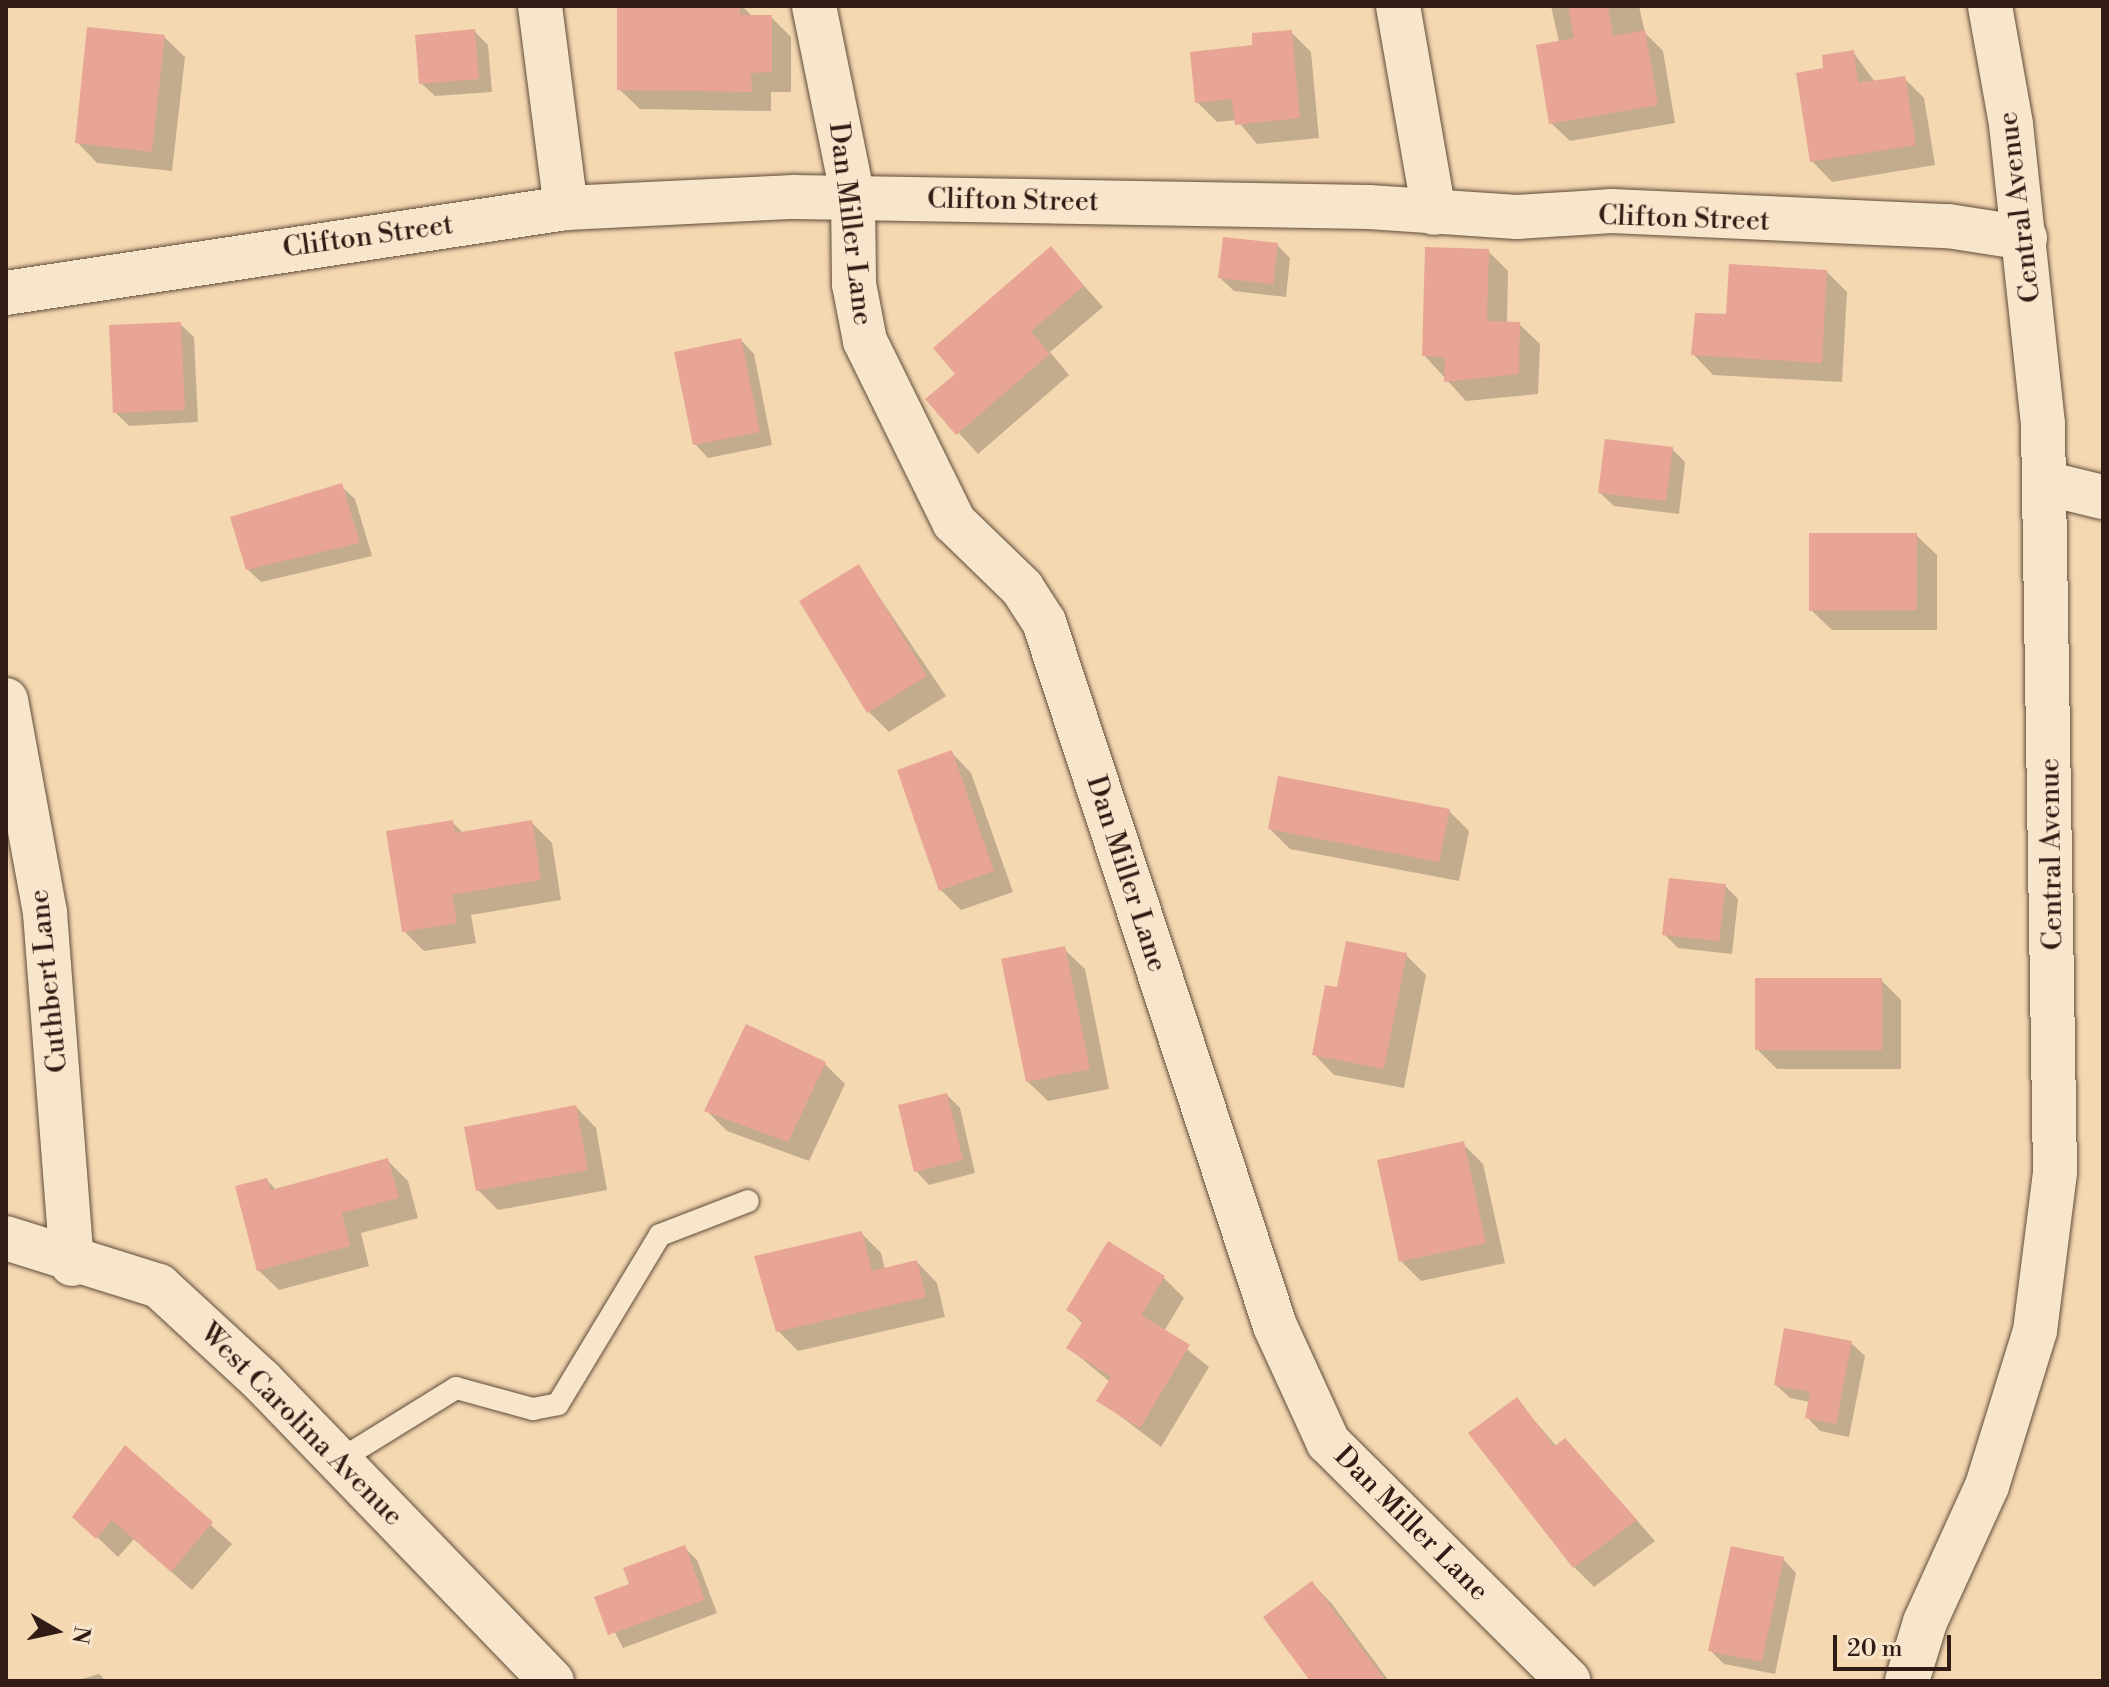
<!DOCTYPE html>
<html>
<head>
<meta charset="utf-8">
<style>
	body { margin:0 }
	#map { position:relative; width:2109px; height:1687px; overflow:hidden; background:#f3d8b1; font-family:"Libre Bodoni",serif }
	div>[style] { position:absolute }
	.shadow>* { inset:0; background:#0003 }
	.building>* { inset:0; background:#e8a494 }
	.roads { filter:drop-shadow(0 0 2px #614b3b) drop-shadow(0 0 2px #614b3b) }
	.lane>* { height:22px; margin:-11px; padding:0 11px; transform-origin:11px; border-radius:11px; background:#f7e6cc }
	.street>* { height:44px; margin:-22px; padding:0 22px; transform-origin:22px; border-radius:22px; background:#f7e6cc }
	.secondary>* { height:44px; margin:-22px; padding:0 22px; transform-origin:22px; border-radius:22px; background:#f7e6cc }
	span { translate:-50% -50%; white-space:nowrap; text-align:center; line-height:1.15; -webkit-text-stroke:7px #f7e6cc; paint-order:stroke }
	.street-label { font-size:28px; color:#301c14 }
	.frame { position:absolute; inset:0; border:8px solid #301c14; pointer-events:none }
	.north { position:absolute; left:16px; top:1591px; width:80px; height:80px; -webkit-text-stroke:6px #f7e6cc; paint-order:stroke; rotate:99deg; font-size:22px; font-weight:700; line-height:32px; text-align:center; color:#301c14 }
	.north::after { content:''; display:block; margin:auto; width:28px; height:36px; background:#301c14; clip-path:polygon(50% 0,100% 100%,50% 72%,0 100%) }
	.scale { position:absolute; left:1833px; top:1635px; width:118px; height:36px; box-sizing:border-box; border:4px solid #301c14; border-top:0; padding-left:10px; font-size:24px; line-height:28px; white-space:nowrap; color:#301c14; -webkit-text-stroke:6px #f7e6cc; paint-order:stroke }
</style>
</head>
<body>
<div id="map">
	<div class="shadow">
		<div style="clip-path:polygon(619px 6px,742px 6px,753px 17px,771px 17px,791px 37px,791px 92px,771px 92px,771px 111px,640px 109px,619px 89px)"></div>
		<div style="clip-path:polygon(1551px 6px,1639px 6px,1645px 33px,1663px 51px,1675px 123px,1570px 141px,1551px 123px,1559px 42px)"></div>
		<div style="clip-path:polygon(474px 31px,488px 45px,492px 92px,435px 96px,421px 83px)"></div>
		<div style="clip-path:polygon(1291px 32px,1311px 52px,1319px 138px,1257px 144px,1237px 120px,1217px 122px,1197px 102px,1254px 47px)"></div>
		<div style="clip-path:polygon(164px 37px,185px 57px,172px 171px,97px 163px,77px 142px)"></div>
		<div style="clip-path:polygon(1853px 52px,1875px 82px,1904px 78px,1924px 98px,1935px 165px,1832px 182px,1812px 161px,1826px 70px)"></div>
		<div style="clip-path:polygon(1277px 245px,1290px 258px,1286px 297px,1234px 291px,1220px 278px)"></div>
		<div style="clip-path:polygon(1051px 249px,1103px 307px,1050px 352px,1069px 375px,978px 454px,928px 399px,958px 374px)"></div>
		<div style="clip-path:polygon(1488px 251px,1508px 271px,1507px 323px,1519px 324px,1540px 344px,1538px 394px,1466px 401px,1424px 355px)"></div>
		<div style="clip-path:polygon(1827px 272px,1847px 292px,1842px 382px,1713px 375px,1693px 354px)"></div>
		<div style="clip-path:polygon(180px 324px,194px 337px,198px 422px,129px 426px,115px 412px)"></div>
		<div style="clip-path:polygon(741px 340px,754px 354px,772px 445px,708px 458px,695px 444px)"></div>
		<div style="clip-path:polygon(1672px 449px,1685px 462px,1679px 514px,1614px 506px,1600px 493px)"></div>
		<div style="clip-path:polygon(341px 486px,355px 499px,372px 556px,261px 582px,247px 569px)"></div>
		<div style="clip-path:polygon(1916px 535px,1937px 555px,1937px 630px,1832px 630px,1811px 610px)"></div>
		<div style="clip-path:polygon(859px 567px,946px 696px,889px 732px,869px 712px)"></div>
		<div style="clip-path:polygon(951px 752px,971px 773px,1013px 892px,961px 910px,941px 890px)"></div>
		<div style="clip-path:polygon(1449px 811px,1469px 831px,1459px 881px,1290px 849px,1270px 829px)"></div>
		<div style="clip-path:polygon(452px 822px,464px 834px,532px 823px,552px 843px,561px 900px,471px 915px,476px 943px,424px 951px,404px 931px)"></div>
		<div style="clip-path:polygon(1725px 886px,1738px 899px,1732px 954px,1678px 948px,1664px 934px)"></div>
		<div style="clip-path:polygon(1064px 949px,1085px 969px,1109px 1089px,1048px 1101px,1027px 1081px)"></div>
		<div style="clip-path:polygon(1406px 955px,1426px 975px,1404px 1088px,1334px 1075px,1314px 1054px)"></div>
		<div style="clip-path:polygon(1881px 980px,1901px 1000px,1901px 1069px,1777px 1069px,1757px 1049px)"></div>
		<div style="clip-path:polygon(747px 1026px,825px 1064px,845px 1084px,809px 1161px,727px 1131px,706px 1110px)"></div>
		<div style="clip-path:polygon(947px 1095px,960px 1108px,975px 1173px,929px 1185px,916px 1171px)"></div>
		<div style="clip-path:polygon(576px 1107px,596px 1128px,607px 1190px,498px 1210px,478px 1190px)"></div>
		<div style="clip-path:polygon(1463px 1144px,1483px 1164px,1505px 1263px,1421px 1281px,1401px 1261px)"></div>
		<div style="clip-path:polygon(388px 1161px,408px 1181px,418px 1218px,361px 1233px,369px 1266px,279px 1290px,258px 1270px,267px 1180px,277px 1191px)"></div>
		<div style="clip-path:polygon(861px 1233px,881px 1253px,885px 1270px,917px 1262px,937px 1283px,945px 1317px,798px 1351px,778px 1331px)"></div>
		<div style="clip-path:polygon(1163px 1277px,1184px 1298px,1164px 1331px,1209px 1367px,1161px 1447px,1099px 1400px,1110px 1382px,1069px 1348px,1083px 1324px,1069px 1310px)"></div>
		<div style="clip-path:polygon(1851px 1343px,1865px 1356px,1849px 1437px,1820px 1431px,1807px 1417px,1810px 1402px,1790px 1398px,1776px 1385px)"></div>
		<div style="clip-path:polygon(1516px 1399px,1557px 1447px,1565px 1441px,1585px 1461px,1655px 1541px,1594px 1587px,1574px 1567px)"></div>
		<div style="clip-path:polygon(125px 1448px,232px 1544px,192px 1590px,134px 1539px,118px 1557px,93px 1533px)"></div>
		<div style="clip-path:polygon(684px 1547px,697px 1560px,717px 1613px,623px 1648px,597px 1598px,632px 1585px)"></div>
		<div style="clip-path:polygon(1783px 1559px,1796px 1573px,1775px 1674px,1724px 1664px,1710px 1650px)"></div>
		<div style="clip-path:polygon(1312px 1583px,1332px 1604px,1389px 1681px,1312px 1681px)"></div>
		<div style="clip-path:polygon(99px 1674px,106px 1681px,75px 1681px)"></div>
	</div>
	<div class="building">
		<div style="clip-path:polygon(617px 6px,740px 6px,740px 15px,772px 15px,772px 72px,751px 73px,752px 92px,617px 90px)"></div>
		<div style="clip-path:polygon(1568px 6px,1608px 6px,1613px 36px,1645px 30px,1658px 105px,1549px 124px,1536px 45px,1574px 38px)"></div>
		<div style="clip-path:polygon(87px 27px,165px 35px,152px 152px,75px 143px)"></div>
		<div style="clip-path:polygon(475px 29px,479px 79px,419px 84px,415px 35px)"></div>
		<div style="clip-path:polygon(1292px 30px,1300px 118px,1235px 125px,1232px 99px,1195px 103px,1190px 52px,1252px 45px,1252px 33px)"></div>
		<div style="clip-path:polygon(1854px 50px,1858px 83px,1905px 76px,1916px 145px,1810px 162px,1796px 73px,1823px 68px,1822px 55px)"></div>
		<div style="clip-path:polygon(1223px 237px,1278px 243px,1273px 284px,1218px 278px)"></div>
		<div style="clip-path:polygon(1051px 246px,1084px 286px,1031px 331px,1050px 354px,956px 435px,925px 399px,955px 374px,933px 348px)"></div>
		<div style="clip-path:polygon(1425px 247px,1489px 249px,1487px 321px,1520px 322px,1519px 374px,1444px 382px,1445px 357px,1422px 356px)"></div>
		<div style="clip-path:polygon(1729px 264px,1827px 270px,1822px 363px,1691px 355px,1695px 313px,1726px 314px)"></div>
		<div style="clip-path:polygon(181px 322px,185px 410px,113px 413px,109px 325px)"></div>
		<div style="clip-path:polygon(741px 338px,760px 432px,693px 445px,674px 352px)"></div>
		<div style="clip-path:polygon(1605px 439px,1673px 447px,1666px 501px,1598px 493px)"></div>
		<div style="clip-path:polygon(342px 483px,360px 543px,246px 570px,230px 517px)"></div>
		<div style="clip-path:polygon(1809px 533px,1917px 533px,1917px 610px,1809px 611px)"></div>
		<div style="clip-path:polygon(859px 564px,927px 676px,867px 713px,799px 601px)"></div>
		<div style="clip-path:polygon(952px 750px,994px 871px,939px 891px,897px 770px)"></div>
		<div style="clip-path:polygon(1278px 776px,1450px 809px,1439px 862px,1268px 829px)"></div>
		<div style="clip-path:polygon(453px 820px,455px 833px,532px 820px,541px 880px,452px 895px,457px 923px,402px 932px,386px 831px)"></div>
		<div style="clip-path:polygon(1669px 878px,1726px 884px,1719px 941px,1662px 935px)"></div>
		<div style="clip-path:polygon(1346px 941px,1407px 953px,1384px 1069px,1312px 1055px,1325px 985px,1337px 987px)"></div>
		<div style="clip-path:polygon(1065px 946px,1090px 1069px,1026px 1082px,1001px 959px)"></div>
		<div style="clip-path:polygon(1755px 978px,1882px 978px,1882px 1050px,1755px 1050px)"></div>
		<div style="clip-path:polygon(746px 1024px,826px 1062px,788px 1142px,704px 1111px)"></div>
		<div style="clip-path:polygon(947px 1093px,963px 1160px,914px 1172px,898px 1105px)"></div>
		<div style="clip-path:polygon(576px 1105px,588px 1170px,476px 1191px,464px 1127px)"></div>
		<div style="clip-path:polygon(1464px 1141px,1486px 1243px,1399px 1262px,1377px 1160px)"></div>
		<div style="clip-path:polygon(388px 1158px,399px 1198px,342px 1213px,350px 1246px,257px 1271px,235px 1186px,267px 1178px,271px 1190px)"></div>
		<div style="clip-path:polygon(862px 1231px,872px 1271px,917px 1260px,926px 1297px,776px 1332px,754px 1256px)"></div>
		<div style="clip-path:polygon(1108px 1241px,1165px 1276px,1141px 1315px,1190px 1345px,1140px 1428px,1096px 1401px,1111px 1377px,1066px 1348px,1083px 1321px,1066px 1310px)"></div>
		<div style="clip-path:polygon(1784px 1328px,1852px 1341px,1836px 1424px,1805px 1418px,1810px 1392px,1774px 1385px)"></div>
		<div style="clip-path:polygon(1517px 1397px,1554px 1447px,1565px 1438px,1637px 1520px,1573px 1568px,1468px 1433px)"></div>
		<div style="clip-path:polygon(125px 1445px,213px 1522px,171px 1572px,112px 1520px,96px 1539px,72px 1517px)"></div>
		<div style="clip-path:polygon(685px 1545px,705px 1600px,608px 1635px,594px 1597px,629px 1584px,623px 1568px)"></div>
		<div style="clip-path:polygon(1731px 1546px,1784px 1557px,1762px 1662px,1708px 1651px)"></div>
		<div style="clip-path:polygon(1312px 1581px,1386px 1681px,1310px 1681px,1263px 1617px)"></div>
	</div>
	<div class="roads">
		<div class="lane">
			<div style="left:338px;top:1461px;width:139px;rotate:-31.7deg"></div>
			<div style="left:456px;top:1388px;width:80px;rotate:15.3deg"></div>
			<div style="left:533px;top:1409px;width:25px;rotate:-11deg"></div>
			<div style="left:558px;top:1404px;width:197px;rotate:-58.9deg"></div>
			<div style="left:660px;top:1235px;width:94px;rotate:-21.1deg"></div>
		</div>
		<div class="street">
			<div style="left:540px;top:6px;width:204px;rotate:82.7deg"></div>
			<div style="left:814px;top:6px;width:196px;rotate:78.5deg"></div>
			<div style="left:853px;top:198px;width:86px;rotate:89.3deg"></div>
			<div style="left:854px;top:284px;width:58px;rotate:79.1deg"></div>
			<div style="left:865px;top:341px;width:202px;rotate:63.8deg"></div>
			<div style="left:954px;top:522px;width:95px;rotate:44.1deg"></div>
			<div style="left:1022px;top:588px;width:40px;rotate:57.1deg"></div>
			<div style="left:1044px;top:622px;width:741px;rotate:71.83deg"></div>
			<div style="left:1275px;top:1326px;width:128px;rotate:65.4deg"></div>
			<div style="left:1328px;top:1442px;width:339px;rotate:44.8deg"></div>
			<div style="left:1398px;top:6px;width:210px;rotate:80.1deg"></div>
			<div style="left:6px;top:293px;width:566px;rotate:-8.63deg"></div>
			<div style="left:566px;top:208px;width:228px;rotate:-2.8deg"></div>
			<div style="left:794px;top:197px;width:575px;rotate:1deg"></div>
			<div style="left:1369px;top:207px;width:148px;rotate:3.9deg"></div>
			<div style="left:1517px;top:217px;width:95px;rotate:-3.6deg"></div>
			<div style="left:1612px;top:211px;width:336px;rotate:2.6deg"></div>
			<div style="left:1948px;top:226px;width:78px;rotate:8.9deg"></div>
			<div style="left:2045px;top:483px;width:60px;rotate:13.6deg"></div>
			<div style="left:6px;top:700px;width:217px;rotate:79.6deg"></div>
			<div style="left:45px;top:913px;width:352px;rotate:85.6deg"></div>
			<div style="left:6px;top:1238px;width:160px;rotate:17.4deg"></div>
			<div style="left:159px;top:1286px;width:139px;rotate:42.7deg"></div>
			<div style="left:261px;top:1380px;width:419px;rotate:46deg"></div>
		</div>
		<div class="secondary">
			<div style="left:1907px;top:1681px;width:62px;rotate:-73deg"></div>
			<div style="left:1925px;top:1622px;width:149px;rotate:-65.5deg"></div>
			<div style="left:1987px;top:1486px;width:162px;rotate:-72.8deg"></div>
			<div style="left:2035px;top:1331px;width:160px;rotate:-82.8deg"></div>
			<div style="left:2055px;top:1172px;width:748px;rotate:-90.92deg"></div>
			<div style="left:2043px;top:424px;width:302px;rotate:-96.1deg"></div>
			<div style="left:2011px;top:124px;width:120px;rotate:-100.1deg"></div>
		</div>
	</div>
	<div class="street-label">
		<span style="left:1013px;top:201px;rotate:1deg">Clifton Street</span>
		<span style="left:2020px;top:207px;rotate:-97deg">Central Avenue</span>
		<span style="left:1684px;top:219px;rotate:2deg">Clifton Street</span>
		<span style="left:850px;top:224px;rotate:83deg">Dan Miller Lane</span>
		<span style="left:368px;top:237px;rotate:-8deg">Clifton Street</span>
		<span style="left:2052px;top:854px;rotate:-91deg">Central Avenue</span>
		<span style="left:1126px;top:874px;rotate:72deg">Dan Miller Lane</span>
		<span style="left:49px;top:981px;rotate:-96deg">Cuthbert Lane</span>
		<span style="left:301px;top:1425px;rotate:45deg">West Carolina Avenue</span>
		<span style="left:1411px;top:1524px;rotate:45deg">Dan Miller Lane</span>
	</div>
	<div class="frame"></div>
	<div class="north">N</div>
	<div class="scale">20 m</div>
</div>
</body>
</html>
